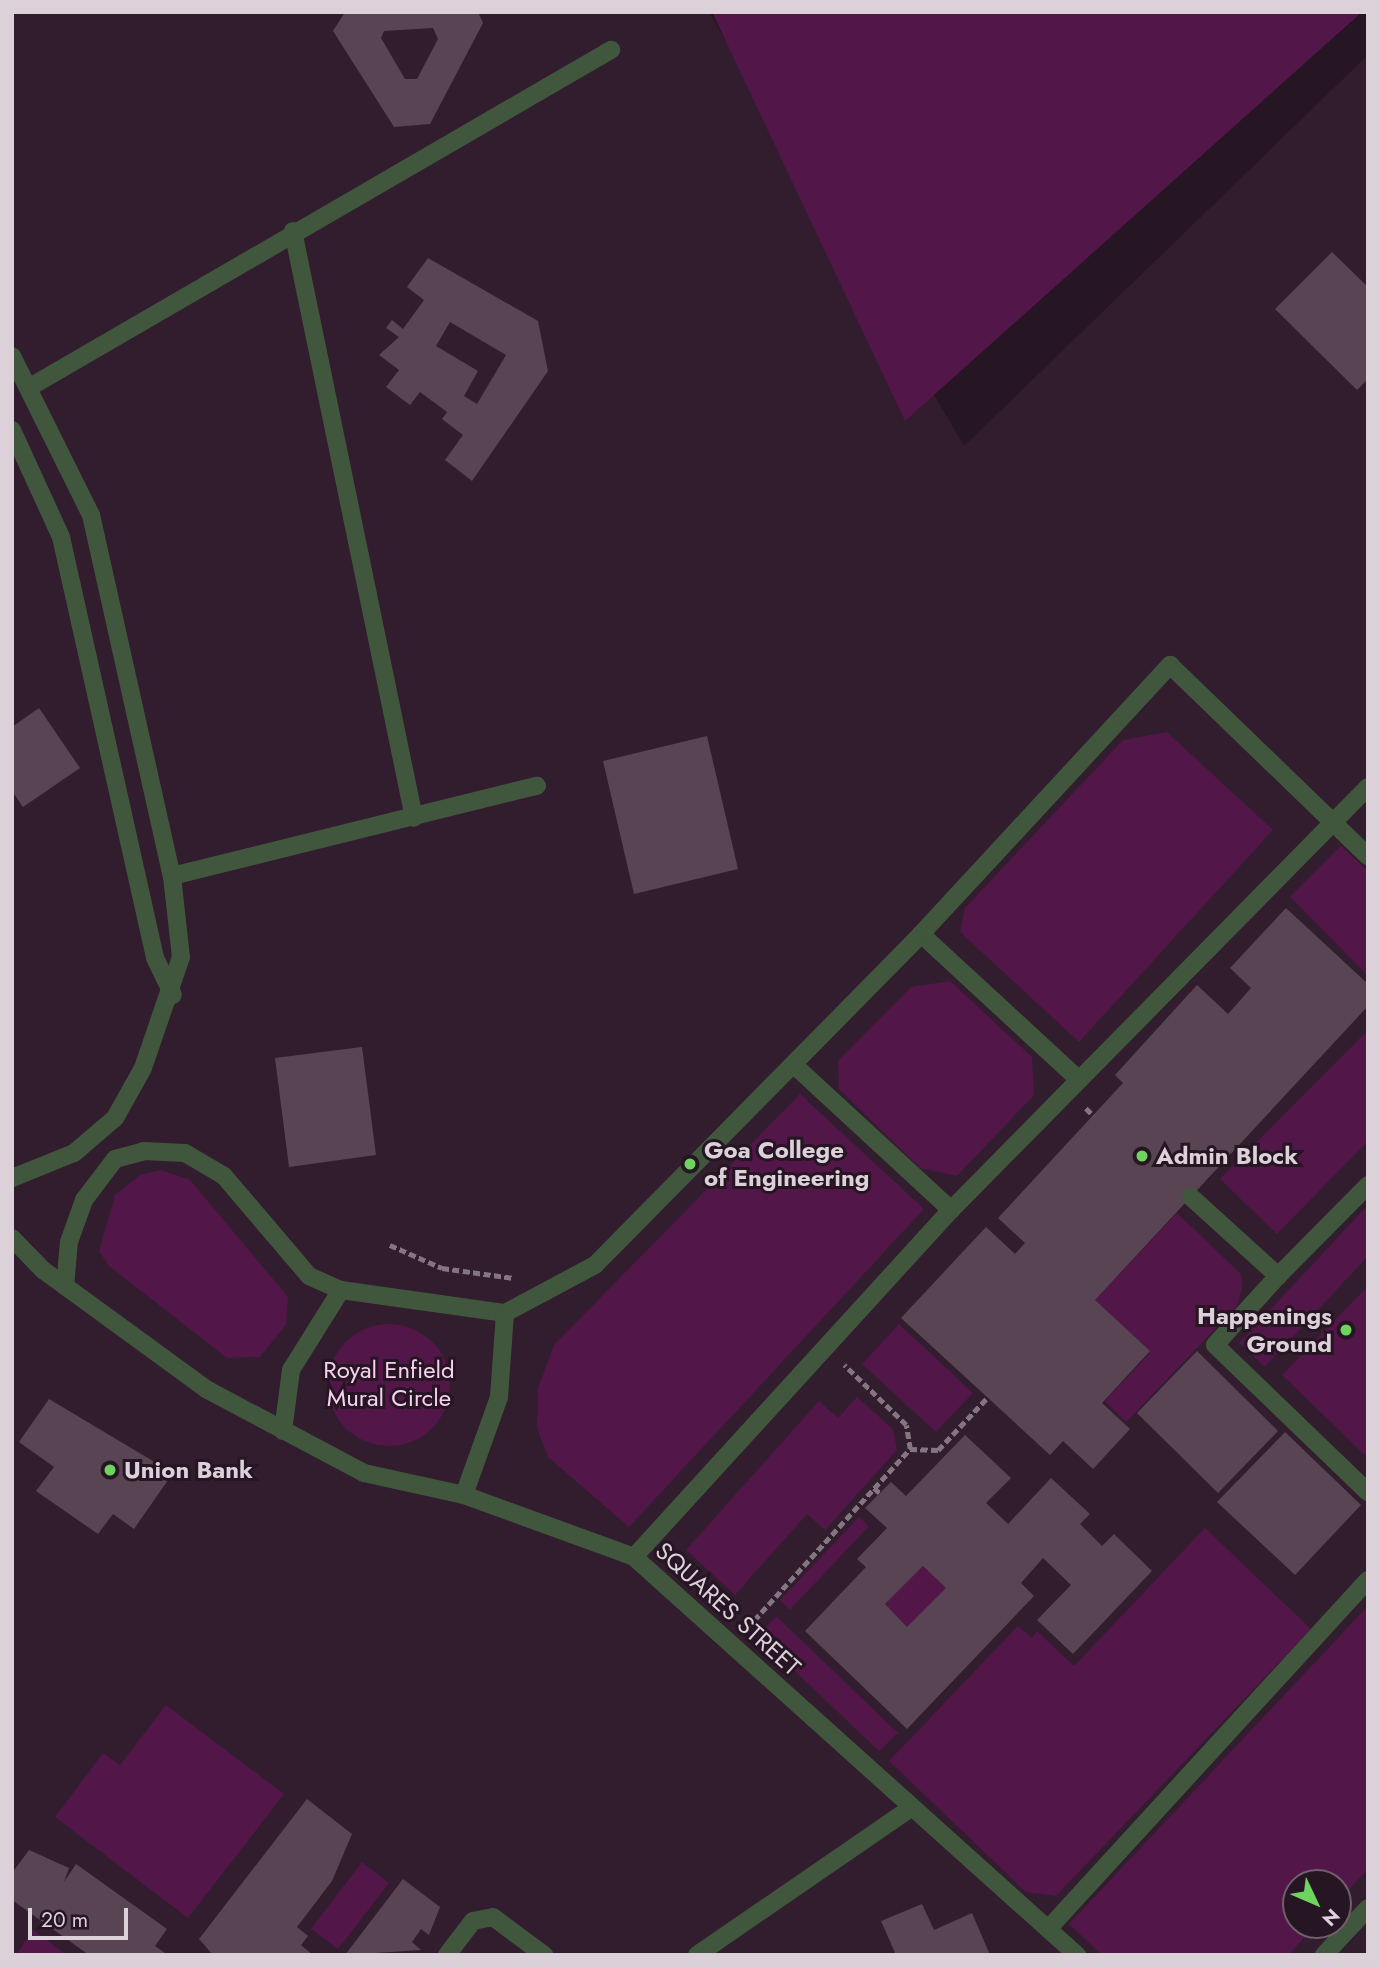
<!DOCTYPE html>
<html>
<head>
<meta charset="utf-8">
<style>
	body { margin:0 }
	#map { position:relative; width:1380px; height:1967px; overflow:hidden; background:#261522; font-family:Jost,sans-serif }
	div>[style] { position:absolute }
	.built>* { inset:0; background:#321d2e }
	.green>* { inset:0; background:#521649 }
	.round { border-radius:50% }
	.building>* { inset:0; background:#584453 }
	.path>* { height:4.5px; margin-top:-2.25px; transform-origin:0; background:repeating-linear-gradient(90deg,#847681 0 7px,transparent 0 10.5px) }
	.minor>* { height:18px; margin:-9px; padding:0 9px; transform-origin:9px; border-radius:9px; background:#40573d }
	.dots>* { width:19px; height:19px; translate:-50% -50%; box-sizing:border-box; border:4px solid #261522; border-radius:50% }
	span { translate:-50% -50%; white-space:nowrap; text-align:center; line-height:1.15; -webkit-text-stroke:6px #261522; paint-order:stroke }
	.poi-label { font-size:24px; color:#dcd0d9; font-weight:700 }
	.left { translate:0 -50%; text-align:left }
	.right { translate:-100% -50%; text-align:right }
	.park-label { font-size:24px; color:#f7d1ef }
	.street-label { font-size:24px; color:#dcd0d9 }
	.frame { position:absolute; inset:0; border:14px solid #dcd0d9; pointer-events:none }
	.north { position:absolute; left:1282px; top:1869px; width:70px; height:70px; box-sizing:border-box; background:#261522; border:2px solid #6f606b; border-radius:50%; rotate:134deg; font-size:19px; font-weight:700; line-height:28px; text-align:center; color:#dcd0d9 }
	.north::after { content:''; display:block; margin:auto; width:24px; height:32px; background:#6fd360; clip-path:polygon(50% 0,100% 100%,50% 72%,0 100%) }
	.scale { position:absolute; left:28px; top:1908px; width:100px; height:32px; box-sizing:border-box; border:4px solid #dcd0d9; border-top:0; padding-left:9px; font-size:21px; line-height:24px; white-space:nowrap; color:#dcd0d9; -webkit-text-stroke:5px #261522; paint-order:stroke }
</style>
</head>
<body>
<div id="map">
	<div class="built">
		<div style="clip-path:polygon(evenodd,12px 12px,709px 12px,964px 446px,1368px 55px,1368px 1955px,12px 1955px,12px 12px,1296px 1883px,1338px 1883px,1338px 1925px,1296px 1925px,1296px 1883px)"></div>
	</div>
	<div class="green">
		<div style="clip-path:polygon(712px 12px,1362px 12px,905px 421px)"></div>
		<div style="clip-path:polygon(1167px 732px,1273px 830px,1079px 1042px,960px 932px,965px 908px,1123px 740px)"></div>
		<div style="clip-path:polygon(1341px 846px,1368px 871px,1368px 976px,1290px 897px)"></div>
		<div style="clip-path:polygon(950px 981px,1032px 1057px,1034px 1095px,957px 1176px,920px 1168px,839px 1089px,838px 1061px,911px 987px)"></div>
		<div style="clip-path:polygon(1368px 1030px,1368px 1141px,1277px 1234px,1220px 1179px)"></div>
		<div style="clip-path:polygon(800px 1094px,924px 1209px,629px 1527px,548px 1457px,537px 1428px,538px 1388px,554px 1345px)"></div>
		<div style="clip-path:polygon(161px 1170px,190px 1180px,288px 1297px,286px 1325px,260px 1357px,227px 1358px,109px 1266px,99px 1251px,115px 1195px,140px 1175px)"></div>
		<div style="clip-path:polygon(1368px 1205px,1368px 1256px,1265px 1367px,1239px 1343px)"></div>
		<div style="clip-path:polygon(1177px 1213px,1240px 1273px,1243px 1284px,1237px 1306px,1126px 1422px,1105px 1401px,1150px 1353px,1095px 1300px)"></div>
		<div style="clip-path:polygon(1368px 1286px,1368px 1458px,1282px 1375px)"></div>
		<div style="clip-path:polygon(899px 1324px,973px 1393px,936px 1432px,862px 1364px)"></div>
		<div class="round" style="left:328px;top:1324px;width:122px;height:122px"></div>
		<div style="clip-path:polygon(857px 1397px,893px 1429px,897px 1450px,825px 1530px,807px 1514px,735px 1595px,686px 1550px,819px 1401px,838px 1418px)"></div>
		<div style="clip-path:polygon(859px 1517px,869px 1526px,790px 1610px,780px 1600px)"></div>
		<div style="clip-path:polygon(1205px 1528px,1311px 1629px,1056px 1896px,1026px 1892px,889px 1761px,1018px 1626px,1032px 1638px,1037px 1631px,1074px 1666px)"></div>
		<div style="clip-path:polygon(923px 1566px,946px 1588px,907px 1627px,885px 1604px)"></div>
		<div style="clip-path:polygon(1368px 1606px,1368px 1869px,1338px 1901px,1338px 1883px,1296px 1883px,1296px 1925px,1316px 1925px,1288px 1955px,1102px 1955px,1069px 1924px)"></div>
		<div style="clip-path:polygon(776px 1616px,898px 1733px,879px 1751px,758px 1636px)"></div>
		<div style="clip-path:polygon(166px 1705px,284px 1794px,188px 1918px,55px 1817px,103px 1753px,120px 1765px)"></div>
		<div style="clip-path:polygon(362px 1862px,389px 1883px,338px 1949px,311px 1929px)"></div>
		<div style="clip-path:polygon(33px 1930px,67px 1955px,16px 1955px)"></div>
	</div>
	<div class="building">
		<div style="clip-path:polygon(evenodd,345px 12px,478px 12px,483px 23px,430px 124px,394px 127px,333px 31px,345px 12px,433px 28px,438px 39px,417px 79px,405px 79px,381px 38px,384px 31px,433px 28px)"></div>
		<div style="clip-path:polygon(1332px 252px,1368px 287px,1368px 379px,1357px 390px,1275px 309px)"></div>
		<div style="clip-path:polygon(evenodd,428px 258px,538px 321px,548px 371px,472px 481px,445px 460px,463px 435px,442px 419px,447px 412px,420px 392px,410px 405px,386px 387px,399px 370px,379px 355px,399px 337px,386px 328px,392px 320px,403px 329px,424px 300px,407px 287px,428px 258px,450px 322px,506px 355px,477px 404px,464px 396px,478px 371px,436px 346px,450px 322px)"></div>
		<div style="clip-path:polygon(39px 708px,80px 768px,23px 807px,12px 791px,12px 727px)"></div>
		<div style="clip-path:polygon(707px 736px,738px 869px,634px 894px,603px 761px)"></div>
		<div style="clip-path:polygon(1286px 908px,1368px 984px,1368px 1006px,1095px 1300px,1150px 1351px,1102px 1403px,1130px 1429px,1093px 1469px,1063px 1441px,1050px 1455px,901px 1318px,986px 1227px,1015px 1254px,1025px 1243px,998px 1218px,1123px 1083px,1115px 1075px,1197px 985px,1228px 1014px,1251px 988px,1230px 968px)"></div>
		<div style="clip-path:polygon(362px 1047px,376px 1155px,289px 1167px,275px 1058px)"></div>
		<div style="clip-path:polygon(1197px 1351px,1278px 1431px,1218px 1493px,1137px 1413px)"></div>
		<div style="clip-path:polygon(49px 1399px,173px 1473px,134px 1529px,113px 1514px,98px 1534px,36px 1491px,54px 1467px,19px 1442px)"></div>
		<div style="clip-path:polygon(1285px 1432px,1361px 1505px,1295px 1575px,1217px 1502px)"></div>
		<div style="clip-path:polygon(evenodd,965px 1435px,1011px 1478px,986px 1503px,1008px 1524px,1051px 1478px,1090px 1514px,1080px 1524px,1102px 1546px,1114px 1534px,1152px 1571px,1073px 1654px,1037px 1620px,1071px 1585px,1043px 1558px,1021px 1583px,1034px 1596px,907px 1729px,805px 1631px,866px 1567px,857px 1559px,887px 1528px,865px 1508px,891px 1482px,906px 1496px,965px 1435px,923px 1566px,946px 1588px,907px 1627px,885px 1604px,923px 1566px)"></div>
		<div style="clip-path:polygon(307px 1799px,352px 1834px,332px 1881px,297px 1927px,308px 1936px,301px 1945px,313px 1955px,213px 1955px,199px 1939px)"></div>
		<div style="clip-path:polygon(29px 1850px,69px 1868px,64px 1882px,76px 1864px,167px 1929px,155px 1946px,168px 1955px,89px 1955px,12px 1900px,12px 1873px)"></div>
		<div style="clip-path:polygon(403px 1879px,440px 1907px,429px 1935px,421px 1929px,412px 1942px,421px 1950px,345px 1955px)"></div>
		<div style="clip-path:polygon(922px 1904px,934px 1930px,972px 1913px,990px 1955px,896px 1955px,881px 1921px)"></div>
	</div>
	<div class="path">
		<div style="left:1086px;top:1108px;width:11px;rotate:45deg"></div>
		<div style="left:390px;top:1245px;width:57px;rotate:23.9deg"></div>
		<div style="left:442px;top:1268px;width:72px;rotate:8deg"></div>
		<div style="left:910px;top:1449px;width:28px;rotate:2deg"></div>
		<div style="left:938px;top:1450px;width:71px;rotate:-46.7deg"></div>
		<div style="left:874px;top:1488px;width:8px;rotate:40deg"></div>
		<div style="left:747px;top:1628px;width:242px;rotate:-47.7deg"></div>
		<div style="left:910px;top:1449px;width:24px;rotate:-99deg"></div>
		<div style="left:906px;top:1425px;width:86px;rotate:-135.9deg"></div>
	</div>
	<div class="minor">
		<div style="left:293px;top:231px;width:599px;rotate:78.35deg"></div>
		<div style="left:12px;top:356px;width:178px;rotate:63.6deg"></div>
		<div style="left:91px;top:515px;width:370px;rotate:77.4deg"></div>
		<div style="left:172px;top:876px;width:81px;rotate:83.7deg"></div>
		<div style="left:181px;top:957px;width:117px;rotate:108.9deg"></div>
		<div style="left:143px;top:1068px;width:57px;rotate:119.2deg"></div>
		<div style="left:115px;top:1118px;width:54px;rotate:139.5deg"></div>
		<div style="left:74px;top:1153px;width:67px;rotate:158deg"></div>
		<div style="left:30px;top:387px;width:672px;rotate:-30.12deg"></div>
		<div style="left:12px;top:430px;width:118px;rotate:65.4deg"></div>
		<div style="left:61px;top:537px;width:431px;rotate:77.4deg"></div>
		<div style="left:155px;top:958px;width:41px;rotate:64.1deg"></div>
		<div style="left:172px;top:876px;width:376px;rotate:-13.9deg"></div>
		<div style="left:921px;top:934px;width:214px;rotate:42.7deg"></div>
		<div style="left:794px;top:1065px;width:214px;rotate:42.7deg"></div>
		<div style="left:1191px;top:1197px;width:118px;rotate:42.2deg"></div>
		<div style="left:1278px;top:1276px;width:93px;rotate:132.4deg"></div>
		<div style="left:1215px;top:1345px;width:212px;rotate:43.9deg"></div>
		<div style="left:12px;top:1238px;width:45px;rotate:45.9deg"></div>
		<div style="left:43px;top:1270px;width:202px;rotate:36.1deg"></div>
		<div style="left:206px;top:1389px;width:179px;rotate:28deg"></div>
		<div style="left:364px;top:1473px;width:102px;rotate:12.4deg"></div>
		<div style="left:464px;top:1495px;width:181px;rotate:20deg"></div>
		<div style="left:634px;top:1557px;width:596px;rotate:41.94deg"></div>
		<div style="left:1278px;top:1276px;width:128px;rotate:-45.3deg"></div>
		<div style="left:65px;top:1286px;width:44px;rotate:-84.8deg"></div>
		<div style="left:69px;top:1242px;width:45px;rotate:-70.3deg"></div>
		<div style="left:84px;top:1200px;width:51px;rotate:-52.9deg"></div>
		<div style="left:115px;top:1159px;width:30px;rotate:-15deg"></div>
		<div style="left:144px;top:1151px;width:41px;rotate:2.8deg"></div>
		<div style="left:185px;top:1153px;width:45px;rotate:30.5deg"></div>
		<div style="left:224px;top:1176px;width:131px;rotate:49.6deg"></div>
		<div style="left:309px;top:1276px;width:35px;rotate:24deg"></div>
		<div style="left:341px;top:1290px;width:166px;rotate:8deg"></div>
		<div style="left:505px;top:1313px;width:102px;rotate:-28.1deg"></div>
		<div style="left:595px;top:1265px;width:465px;rotate:-45.4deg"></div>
		<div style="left:921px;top:934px;width:367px;rotate:-47.2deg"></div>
		<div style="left:1170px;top:665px;width:275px;rotate:44deg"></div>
		<div style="left:283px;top:1431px;width:62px;rotate:-82.5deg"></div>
		<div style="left:291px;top:1370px;width:94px;rotate:-58deg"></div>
		<div style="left:464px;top:1495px;width:104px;rotate:-70.3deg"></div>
		<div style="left:499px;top:1397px;width:84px;rotate:-85.9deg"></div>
		<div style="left:634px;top:1557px;width:470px;rotate:-47.6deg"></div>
		<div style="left:951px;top:1210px;width:594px;rotate:-45.41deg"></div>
		<div style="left:1048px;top:1929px;width:473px;rotate:-47.5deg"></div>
		<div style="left:447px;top:1955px;width:43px;rotate:-52.6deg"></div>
		<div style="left:473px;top:1921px;width:20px;rotate:-11deg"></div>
		<div style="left:493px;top:1917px;width:64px;rotate:36.7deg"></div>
		<div style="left:697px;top:1955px;width:261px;rotate:-34.5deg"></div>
		<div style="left:1324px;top:1955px;width:64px;rotate:-46.9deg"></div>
	</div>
	<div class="dots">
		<div style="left:1142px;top:1156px;background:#6fd360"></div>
		<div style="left:690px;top:1164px;background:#6fd360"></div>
		<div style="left:1346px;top:1330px;background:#6fd360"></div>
		<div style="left:110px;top:1470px;background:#6fd360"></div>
	</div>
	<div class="poi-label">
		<span class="left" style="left:704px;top:1164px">Goa College<br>of Engineering</span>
		<span class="left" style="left:1156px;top:1156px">Admin Block</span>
		<span class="right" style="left:1332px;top:1330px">Happenings<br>Ground</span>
		<span class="left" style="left:124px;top:1470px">Union Bank</span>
	</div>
	<div class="park-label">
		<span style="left:389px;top:1384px">Royal Enfield<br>Mural Circle</span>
	</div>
	<div class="street-label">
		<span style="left:728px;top:1609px;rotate:42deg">SQUARES STREET</span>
	</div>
	<div class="frame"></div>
	<div class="north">N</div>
	<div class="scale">20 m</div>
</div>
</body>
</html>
